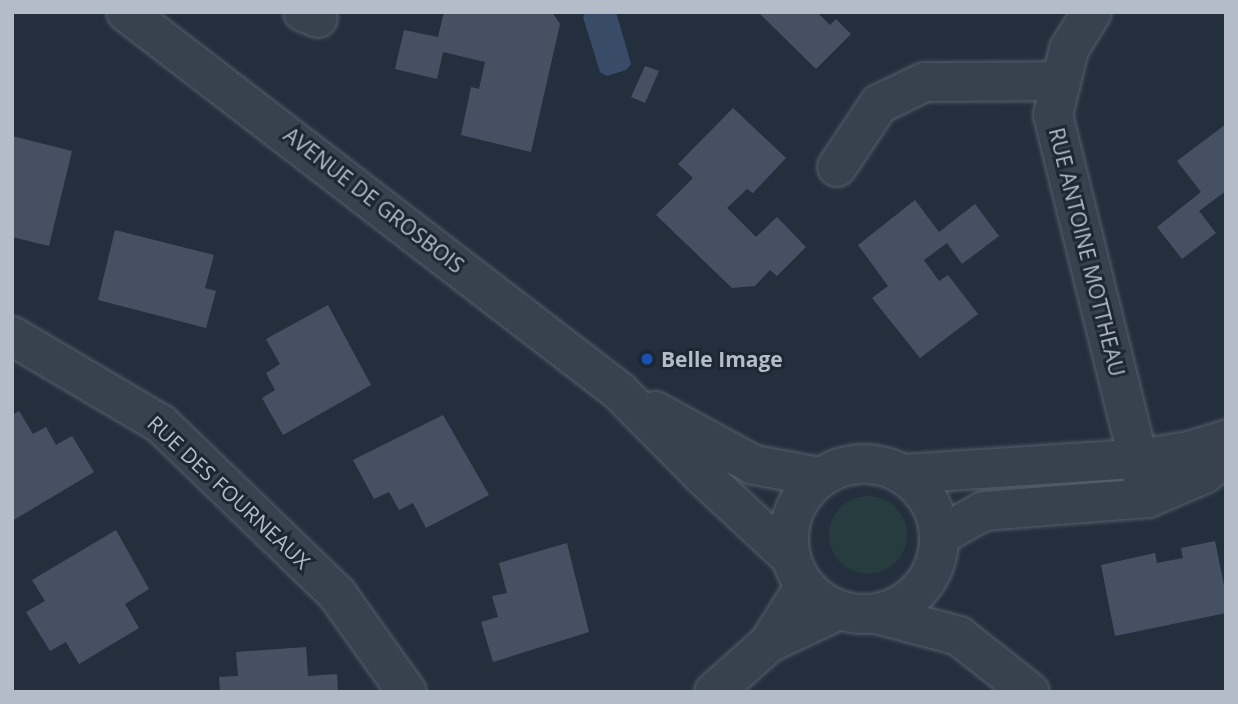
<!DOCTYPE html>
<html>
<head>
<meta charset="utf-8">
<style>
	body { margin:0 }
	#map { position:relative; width:1238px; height:704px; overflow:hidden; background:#242f3e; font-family:"Open Sans",sans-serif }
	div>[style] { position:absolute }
	.green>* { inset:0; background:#263c3f }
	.round { border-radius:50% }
	.water>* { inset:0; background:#394c67 }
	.building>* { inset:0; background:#455162 }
	.roads { filter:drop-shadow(0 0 2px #565f6c) drop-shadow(0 0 2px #565f6c) }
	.minor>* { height:38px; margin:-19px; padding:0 19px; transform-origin:19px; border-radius:19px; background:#38414e }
	.tertiary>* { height:38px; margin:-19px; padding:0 19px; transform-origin:19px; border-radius:19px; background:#38414e }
	.tertiary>.ring { margin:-19px; padding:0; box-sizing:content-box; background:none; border:38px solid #38414e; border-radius:50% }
	.dots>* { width:19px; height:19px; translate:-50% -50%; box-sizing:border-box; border:4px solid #1d2633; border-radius:50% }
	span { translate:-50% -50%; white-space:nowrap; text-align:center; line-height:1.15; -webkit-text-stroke:6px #1d2633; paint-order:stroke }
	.street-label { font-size:21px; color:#b4bcc9 }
	.poi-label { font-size:21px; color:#b4bcc9; font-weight:700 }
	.left { translate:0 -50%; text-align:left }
	.frame { position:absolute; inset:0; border:14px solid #b4bcc9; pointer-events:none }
</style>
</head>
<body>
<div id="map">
	<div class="green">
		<div class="round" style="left:829px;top:496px;width:78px;height:78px"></div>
	</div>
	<div class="water">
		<div style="clip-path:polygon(586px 12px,616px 12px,631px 64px,626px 70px,607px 76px,600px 72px,583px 17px)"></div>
	</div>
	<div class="building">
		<div style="clip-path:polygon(444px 12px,552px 12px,560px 24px,531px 152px,461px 135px,471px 87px,479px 89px,485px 62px,443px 52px,437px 79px,395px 69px,404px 30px,438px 37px)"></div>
		<div style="clip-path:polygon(758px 12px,817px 12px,830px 25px,836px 19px,851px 34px,816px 69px)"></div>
		<div style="clip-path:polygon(645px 66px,659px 71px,645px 103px,631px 97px)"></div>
		<div style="clip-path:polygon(733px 108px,786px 158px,753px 193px,747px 189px,727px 208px,756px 237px,777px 217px,806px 247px,777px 276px,770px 270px,755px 286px,732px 288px,656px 215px,693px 178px,678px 164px)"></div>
		<div style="clip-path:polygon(1226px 124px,1226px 191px,1199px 211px,1216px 233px,1182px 259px,1157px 227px,1201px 192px,1177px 161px)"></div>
		<div style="clip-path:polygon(12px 136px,72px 151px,49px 246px,12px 237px)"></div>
		<div style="clip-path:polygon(915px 200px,939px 232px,975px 204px,999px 236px,962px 264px,947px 243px,924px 260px,939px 281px,948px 275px,978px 314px,920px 358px,872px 298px,888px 286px,858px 245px)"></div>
		<div style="clip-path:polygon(115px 230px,214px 255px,205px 288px,216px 291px,206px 328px,98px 300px)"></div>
		<div style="clip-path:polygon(328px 305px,371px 385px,283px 435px,262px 398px,275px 390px,266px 373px,280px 364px,266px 339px)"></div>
		<div style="clip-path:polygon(19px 411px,33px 434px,46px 427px,56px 445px,72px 436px,94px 472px,12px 521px,12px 415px)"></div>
		<div style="clip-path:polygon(443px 415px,489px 495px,426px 528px,413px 503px,399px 510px,389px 492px,374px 499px,353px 460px)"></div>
		<div style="clip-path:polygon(116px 530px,149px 589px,125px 604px,139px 628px,79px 664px,66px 642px,50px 651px,26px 612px,45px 601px,32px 580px)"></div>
		<div style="clip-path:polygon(1215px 541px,1226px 595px,1226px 613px,1115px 636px,1101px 565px,1155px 553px,1157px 563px,1183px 558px,1181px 548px)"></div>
		<div style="clip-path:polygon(567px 543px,589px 632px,493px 662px,481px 622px,498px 617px,492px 596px,507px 593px,499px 563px)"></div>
		<div style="clip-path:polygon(306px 647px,308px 676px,337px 674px,338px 692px,220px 692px,219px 677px,238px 676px,236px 652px)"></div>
	</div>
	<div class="roads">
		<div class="minor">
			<div style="left:303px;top:12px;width:16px;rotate:22deg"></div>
			<div style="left:1092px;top:12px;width:44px;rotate:121.9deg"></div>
			<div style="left:1069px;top:49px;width:68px;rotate:103.6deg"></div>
			<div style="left:1053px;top:115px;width:388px;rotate:76.1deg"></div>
			<div style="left:837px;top:167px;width:76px;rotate:-56.3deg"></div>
			<div style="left:879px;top:104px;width:51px;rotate:-25.6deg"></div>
			<div style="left:925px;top:82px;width:136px;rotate:-0.4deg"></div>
			<div style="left:12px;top:336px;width:173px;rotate:30.6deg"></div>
			<div style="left:161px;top:424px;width:245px;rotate:44deg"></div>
			<div style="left:337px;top:594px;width:120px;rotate:54.5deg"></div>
			<div style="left:769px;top:643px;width:66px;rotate:-58deg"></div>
			<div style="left:714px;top:692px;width:74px;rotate:-41.7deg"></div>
			<div style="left:769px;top:643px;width:75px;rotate:-25.2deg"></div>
		</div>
		<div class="tertiary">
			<div style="left:126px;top:12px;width:622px;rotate:37.55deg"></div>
			<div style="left:619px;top:391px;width:117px;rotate:45.3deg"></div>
			<div style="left:701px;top:474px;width:122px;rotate:43deg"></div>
			<div style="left:655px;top:411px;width:113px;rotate:28.6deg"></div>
			<div style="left:754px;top:465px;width:67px;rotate:10.3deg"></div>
			<div class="ring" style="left:789px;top:464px;width:112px;height:112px"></div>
			<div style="left:903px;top:474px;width:235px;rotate:-3.7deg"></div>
			<div style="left:1138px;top:459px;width:52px;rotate:-8.9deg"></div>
			<div style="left:1189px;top:451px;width:39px;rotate:-17deg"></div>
			<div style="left:939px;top:536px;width:51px;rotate:-29.1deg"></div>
			<div style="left:984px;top:511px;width:165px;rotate:-4.5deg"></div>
			<div style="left:1148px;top:498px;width:61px;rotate:-23.2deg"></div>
			<div style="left:1204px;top:474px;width:28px;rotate:-38deg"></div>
			<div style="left:876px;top:614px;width:86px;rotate:14.8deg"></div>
			<div style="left:959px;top:636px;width:90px;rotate:38.3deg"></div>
		</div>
	</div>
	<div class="dots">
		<div style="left:647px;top:359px;background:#1a4fb4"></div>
	</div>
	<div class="street-label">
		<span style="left:374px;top:200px;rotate:38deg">AVENUE DE GROSBOIS</span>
		<span style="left:1087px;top:252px;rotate:76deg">RUE ANTOINE MOTTHEAU</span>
		<span style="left:229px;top:492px;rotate:43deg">RUE DES FOURNEAUX</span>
	</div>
	<div class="poi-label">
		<span class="left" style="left:661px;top:359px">Belle Image</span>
	</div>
	<div class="frame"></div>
</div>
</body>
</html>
